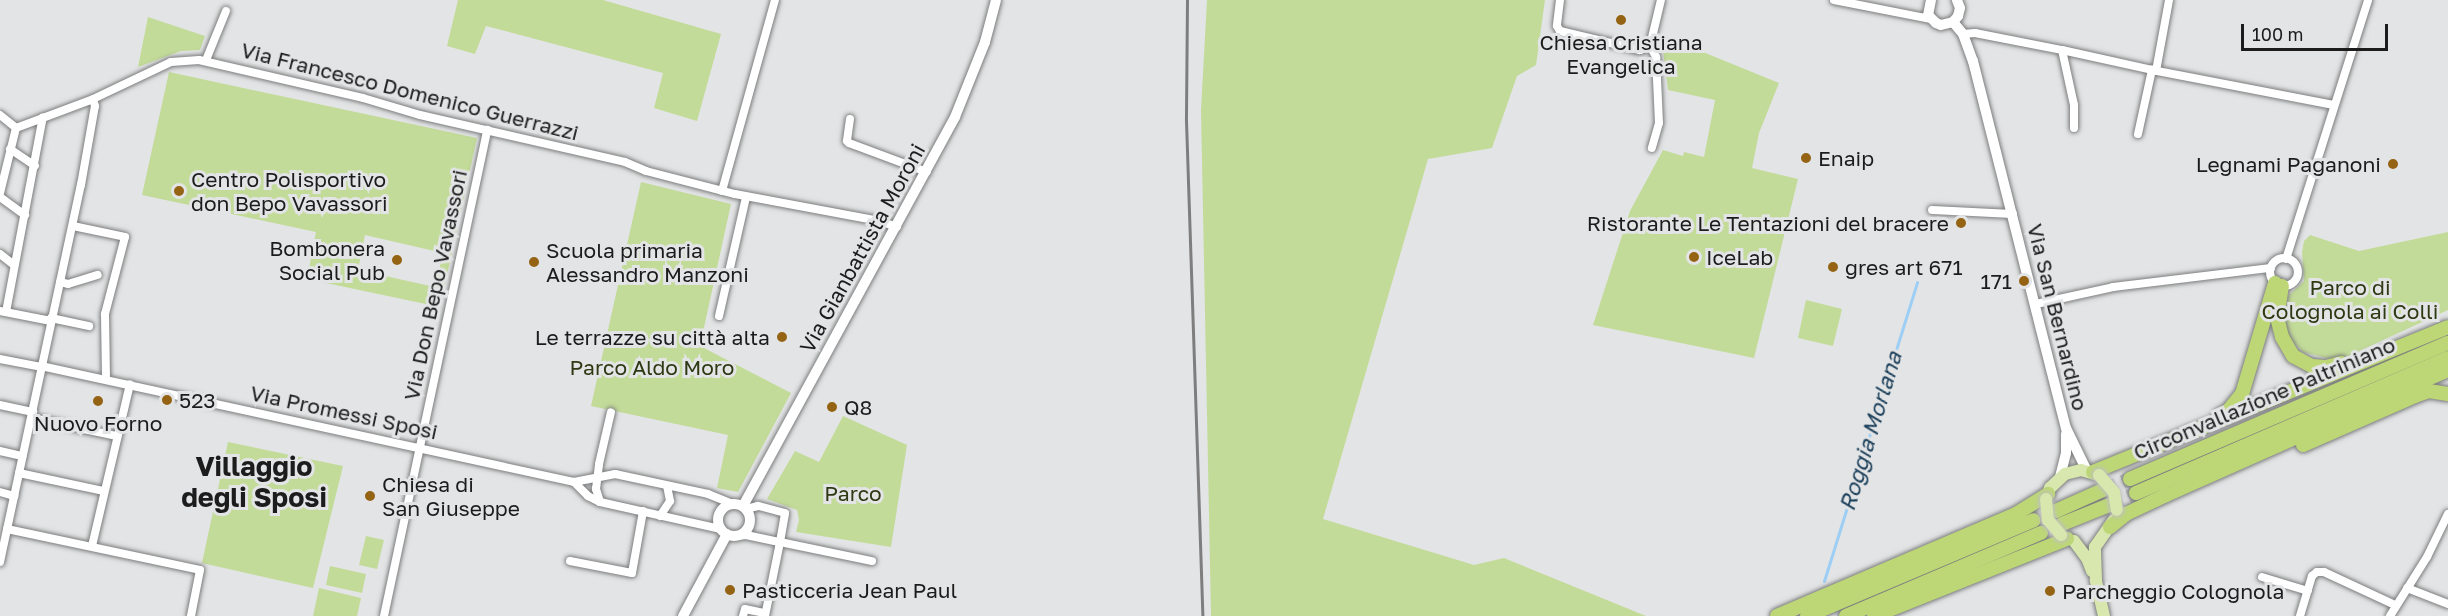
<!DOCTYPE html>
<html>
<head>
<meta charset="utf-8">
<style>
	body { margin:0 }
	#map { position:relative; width:2448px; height:616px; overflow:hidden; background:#e3e4e5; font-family:"Golos Text",sans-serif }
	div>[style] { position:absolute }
	.green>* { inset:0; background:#c3db99 }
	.stream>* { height:3px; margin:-1.5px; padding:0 1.5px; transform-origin:1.5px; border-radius:1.5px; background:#9dcef5 }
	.highway-tunnel>* { height:14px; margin-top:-7px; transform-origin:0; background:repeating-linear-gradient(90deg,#bbbcbd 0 14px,transparent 0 21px) }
	.roads { filter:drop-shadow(0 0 2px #7c7d7e) drop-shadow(0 0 2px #7c7d7e) }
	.street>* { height:8px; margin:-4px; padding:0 4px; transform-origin:4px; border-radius:4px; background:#fff }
	.street>.ring { margin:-4px; padding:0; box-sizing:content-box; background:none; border:8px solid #fff; border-radius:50% }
	.secondary>* { height:10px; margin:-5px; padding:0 5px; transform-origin:5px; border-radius:5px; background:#fff }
	.secondary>.ring { margin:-5px; padding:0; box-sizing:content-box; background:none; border:10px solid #fff; border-radius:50% }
	.primary>* { height:12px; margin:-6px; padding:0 6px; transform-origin:6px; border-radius:6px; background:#d7e7ad }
	.highway>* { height:14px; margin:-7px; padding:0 7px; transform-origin:7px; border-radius:7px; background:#bdd777 }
	.rail>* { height:3px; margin:-1.5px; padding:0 1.5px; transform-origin:1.5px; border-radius:1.5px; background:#7e7e7f }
	.bridges { filter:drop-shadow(0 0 2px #bfbfc0) drop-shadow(0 0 2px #bfbfc0) }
	.primary-bridge>* { height:12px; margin:-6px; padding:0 6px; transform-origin:6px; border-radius:6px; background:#d7e7ad }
	.dots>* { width:16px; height:16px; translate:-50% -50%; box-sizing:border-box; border:3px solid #e3e4e5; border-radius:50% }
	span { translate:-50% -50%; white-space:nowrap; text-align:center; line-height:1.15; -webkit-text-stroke:6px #e3e4e5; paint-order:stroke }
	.poi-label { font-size:21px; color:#1c1c1d }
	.left { translate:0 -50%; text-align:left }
	.right { translate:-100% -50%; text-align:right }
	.street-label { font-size:21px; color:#1c1c1d }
	.park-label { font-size:21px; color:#2d3913 }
	.water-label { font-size:22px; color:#1c405b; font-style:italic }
	.district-label { font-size:27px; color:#1c1c1d; font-weight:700 }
	.scale { position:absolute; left:2241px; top:24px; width:147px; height:27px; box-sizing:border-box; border:3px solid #1c1c1d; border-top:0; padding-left:8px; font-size:18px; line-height:21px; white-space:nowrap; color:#1c1c1d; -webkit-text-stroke:4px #e3e4e5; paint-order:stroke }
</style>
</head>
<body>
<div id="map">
	<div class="green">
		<div style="clip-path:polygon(458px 0,603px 0,721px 34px,697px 121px,654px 108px,663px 73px,486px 26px,475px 54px,447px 46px)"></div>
		<div style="clip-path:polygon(1207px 0,1545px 0,1536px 65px,1517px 76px,1492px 148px,1428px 159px,1323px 519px,1474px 565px,1504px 558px,1646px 616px,1211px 616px,1201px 110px)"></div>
		<div style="clip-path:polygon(148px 17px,205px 36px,200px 50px,181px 51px,138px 67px)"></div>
		<div style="clip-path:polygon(1661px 35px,1779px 83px,1759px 133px,1752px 168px,1798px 179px,1754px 358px,1593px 325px,1630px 211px,1663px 150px,1683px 156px,1684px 152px,1704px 157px,1715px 100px,1668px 90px)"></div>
		<div style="clip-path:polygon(evenodd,169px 72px,477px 138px,440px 307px,307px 279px,316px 232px,142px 195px,169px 72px,365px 235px,443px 253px,435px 287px,358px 270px,365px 235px)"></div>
		<div style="clip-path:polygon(641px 182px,731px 204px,700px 346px,791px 393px,738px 492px,717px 488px,728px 435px,591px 406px)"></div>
		<div style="clip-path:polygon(2448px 232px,2448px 310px,2338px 361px,2303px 352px,2290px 339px,2285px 326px,2285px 313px,2288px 296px,2304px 281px,2302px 252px,2304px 241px,2310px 235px,2359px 251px)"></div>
		<div style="clip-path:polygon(1806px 300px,1842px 309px,1833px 346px,1798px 338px)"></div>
		<div style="clip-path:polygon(843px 416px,907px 445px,891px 547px,796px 532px,799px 520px,797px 510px,767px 499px,795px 451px,819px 462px)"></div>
		<div style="clip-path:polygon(228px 442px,343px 466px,313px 588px,202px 563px)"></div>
		<div style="clip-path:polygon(366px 536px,384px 540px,377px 569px,359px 565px)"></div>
		<div style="clip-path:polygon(330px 566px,366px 574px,362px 593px,326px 585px)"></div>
		<div style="clip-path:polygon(319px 588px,361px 598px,357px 616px,313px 616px)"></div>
	</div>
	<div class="stream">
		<div style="left:1824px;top:581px;width:313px;rotate:-72.7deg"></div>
	</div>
	<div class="highway-tunnel">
		<div style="left:2103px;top:490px;width:29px;rotate:-22deg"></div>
		<div style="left:2109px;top:505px;width:30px;rotate:-24deg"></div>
	</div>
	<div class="roads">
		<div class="street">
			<div style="left:1560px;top:0;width:26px;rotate:97deg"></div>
			<div style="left:1557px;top:26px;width:6px;rotate:59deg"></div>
			<div style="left:1560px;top:31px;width:82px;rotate:13.4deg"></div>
			<div style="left:1640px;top:50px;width:11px;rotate:-22deg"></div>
			<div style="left:1834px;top:0;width:99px;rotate:11.1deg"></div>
			<div style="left:1963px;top:34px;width:12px;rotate:-5deg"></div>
			<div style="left:1975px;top:33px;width:89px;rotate:11.1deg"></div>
			<div style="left:2062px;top:50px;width:92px;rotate:12.5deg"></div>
			<div style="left:2152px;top:70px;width:185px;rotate:10.9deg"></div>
			<div style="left:1650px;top:46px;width:13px;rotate:61deg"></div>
			<div style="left:1656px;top:57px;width:66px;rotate:87.4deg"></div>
			<div style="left:1659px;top:123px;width:26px;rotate:106deg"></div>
			<div style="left:1650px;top:46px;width:47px;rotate:-76.6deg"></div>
			<div style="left:2062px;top:50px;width:56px;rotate:77.7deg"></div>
			<div style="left:2074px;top:105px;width:23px;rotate:90deg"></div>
			<div style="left:206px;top:60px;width:53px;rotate:-67.8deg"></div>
			<div style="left:2156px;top:71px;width:72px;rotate:-79.6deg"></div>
			<div style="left:0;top:115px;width:21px;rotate:39deg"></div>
			<div style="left:850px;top:119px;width:22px;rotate:98deg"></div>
			<div style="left:847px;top:141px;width:3px;rotate:45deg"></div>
			<div style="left:849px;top:143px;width:83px;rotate:20.4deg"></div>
			<div style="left:16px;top:128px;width:82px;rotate:-20.6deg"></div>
			<div style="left:93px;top:99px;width:86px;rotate:-25.4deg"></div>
			<div style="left:171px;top:62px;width:28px;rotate:-4deg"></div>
			<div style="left:199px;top:60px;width:168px;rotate:13deg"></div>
			<div style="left:363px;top:98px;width:59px;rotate:16.6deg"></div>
			<div style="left:420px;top:115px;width:210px;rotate:12.9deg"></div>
			<div style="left:625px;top:162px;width:23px;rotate:23deg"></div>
			<div style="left:646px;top:171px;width:92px;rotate:14.5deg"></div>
			<div style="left:735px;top:194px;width:147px;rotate:10.6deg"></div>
			<div style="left:879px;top:221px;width:19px;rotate:18deg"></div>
			<div style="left:2138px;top:134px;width:66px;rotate:-77.7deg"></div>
			<div style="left:10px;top:149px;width:30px;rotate:34deg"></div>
			<div style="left:722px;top:191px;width:198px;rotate:-74.5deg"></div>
			<div style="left:0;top:193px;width:67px;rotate:-76.2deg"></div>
			<div style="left:0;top:197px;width:31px;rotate:36deg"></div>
			<div style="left:1932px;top:210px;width:81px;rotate:2.8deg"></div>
			<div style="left:73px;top:226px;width:53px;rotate:11.9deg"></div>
			<div style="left:125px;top:237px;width:80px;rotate:104.6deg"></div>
			<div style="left:105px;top:314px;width:65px;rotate:89.1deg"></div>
			<div style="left:0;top:254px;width:18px;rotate:38deg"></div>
			<div class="ring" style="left:2270px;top:258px;width:20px;height:20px"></div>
			<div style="left:2286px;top:259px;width:272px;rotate:-72.4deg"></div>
			<div style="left:60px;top:282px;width:8px;rotate:14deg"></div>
			<div style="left:68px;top:284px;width:31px;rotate:-17deg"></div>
			<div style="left:2036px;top:304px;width:79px;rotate:-12.4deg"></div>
			<div style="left:2113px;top:287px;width:159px;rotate:-6.9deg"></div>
			<div style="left:0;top:311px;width:52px;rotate:11.1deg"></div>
			<div style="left:6px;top:312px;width:198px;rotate:-79.3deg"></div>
			<div style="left:719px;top:316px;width:122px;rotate:-77.2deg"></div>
			<div style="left:51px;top:318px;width:39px;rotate:12deg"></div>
			<div style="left:0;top:359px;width:43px;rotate:10.8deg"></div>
			<div style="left:41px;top:366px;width:545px;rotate:12.28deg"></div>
			<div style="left:574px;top:482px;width:42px;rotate:-11deg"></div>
			<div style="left:615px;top:474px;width:95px;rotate:12.1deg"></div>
			<div style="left:708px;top:494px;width:27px;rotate:22deg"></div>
			<div style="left:0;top:405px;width:34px;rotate:12deg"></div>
			<div style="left:32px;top:418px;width:87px;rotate:12deg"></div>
			<div style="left:0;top:451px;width:23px;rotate:13deg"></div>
			<div style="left:19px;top:473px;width:87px;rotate:12deg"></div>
			<div style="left:574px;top:482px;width:20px;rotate:45deg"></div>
			<div style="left:588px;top:496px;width:13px;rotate:27deg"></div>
			<div style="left:600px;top:502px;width:124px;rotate:12.6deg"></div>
			<div style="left:0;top:492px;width:15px;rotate:16deg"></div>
			<div style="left:600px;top:502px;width:14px;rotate:-107deg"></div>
			<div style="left:596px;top:489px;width:25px;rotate:-83deg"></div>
			<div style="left:599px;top:464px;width:53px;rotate:-77deg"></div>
			<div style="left:660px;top:516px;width:18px;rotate:-56deg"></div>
			<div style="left:670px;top:501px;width:15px;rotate:-101deg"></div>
			<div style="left:7px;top:529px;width:197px;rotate:12deg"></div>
			<div style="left:200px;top:570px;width:47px;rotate:101.1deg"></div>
			<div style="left:736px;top:536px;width:10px;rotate:-6deg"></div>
			<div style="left:746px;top:535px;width:35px;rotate:12deg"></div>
			<div style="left:780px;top:542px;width:29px;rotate:-80deg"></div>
			<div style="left:785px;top:513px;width:28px;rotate:-165deg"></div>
			<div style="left:758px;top:506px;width:12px;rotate:166deg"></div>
			<div style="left:92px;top:546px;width:166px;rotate:-76.8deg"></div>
			<div style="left:570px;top:561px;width:63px;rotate:11deg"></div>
			<div style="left:632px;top:573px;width:63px;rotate:-79.9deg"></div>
			<div style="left:0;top:562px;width:386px;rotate:-77.9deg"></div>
			<div style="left:81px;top:185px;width:80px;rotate:-80deg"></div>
			<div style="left:95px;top:106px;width:7px;rotate:-106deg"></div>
			<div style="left:2262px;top:577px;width:48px;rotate:16.9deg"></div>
			<div style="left:2407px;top:588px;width:44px;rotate:21.3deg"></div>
			<div style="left:384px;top:616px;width:497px;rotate:-78deg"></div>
			<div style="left:743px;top:616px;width:7px;rotate:-74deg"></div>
			<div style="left:745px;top:609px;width:19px;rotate:12deg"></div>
			<div style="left:764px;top:613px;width:3px;rotate:108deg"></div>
			<div style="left:765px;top:616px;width:76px;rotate:-78.5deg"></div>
			<div style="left:780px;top:542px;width:94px;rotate:11.7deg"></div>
			<div style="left:2300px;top:616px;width:42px;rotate:-73.3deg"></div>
			<div style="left:2312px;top:576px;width:6px;rotate:-39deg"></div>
			<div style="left:2317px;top:572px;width:7px"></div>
			<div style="left:2324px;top:572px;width:78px;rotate:24.9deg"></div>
			<div style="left:2390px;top:616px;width:70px;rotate:-57.9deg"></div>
			<div style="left:2427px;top:557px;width:48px;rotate:-64deg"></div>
		</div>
		<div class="secondary">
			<div style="left:1931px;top:0;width:15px;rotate:101deg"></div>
			<div style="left:1928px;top:15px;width:11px;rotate:45deg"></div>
			<div style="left:1936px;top:23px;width:5px;rotate:22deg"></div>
			<div style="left:1941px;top:25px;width:12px;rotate:-14deg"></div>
			<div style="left:1953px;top:22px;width:8px;rotate:-50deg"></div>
			<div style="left:1958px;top:16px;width:8px;rotate:-76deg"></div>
			<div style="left:1960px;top:8px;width:9px;rotate:-111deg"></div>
			<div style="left:1953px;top:22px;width:16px;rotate:50deg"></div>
			<div style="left:1963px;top:34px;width:29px;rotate:70deg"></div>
			<div style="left:1973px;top:61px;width:379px;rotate:75.8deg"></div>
			<div style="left:2066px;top:428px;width:48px;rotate:64deg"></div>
			<div style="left:2060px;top:477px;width:25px;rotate:-76deg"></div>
			<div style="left:2066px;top:453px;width:19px;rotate:-90deg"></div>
			<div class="ring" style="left:718px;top:504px;width:22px;height:22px"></div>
			<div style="left:743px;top:506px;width:443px;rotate:-61.4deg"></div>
			<div style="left:955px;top:117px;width:81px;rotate:-68.2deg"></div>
			<div style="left:985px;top:42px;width:43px;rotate:-75.3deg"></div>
			<div style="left:683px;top:616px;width:93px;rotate:-61.8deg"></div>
		</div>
		<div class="primary">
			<div style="left:2046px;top:499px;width:12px;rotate:-70deg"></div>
			<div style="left:2050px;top:488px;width:21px;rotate:-43deg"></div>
			<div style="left:2065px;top:474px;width:16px;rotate:-14deg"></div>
			<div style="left:2081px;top:470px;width:19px;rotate:16deg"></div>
			<div style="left:2074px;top:541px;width:21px;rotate:53deg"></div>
			<div style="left:2087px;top:558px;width:14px;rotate:69deg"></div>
			<div style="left:2104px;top:616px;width:37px;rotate:-103deg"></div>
			<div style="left:2096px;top:580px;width:33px;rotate:-92deg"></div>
			<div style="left:2095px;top:547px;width:33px;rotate:-55deg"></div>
		</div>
		<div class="highway">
			<div style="left:2282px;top:286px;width:31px;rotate:99deg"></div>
			<div style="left:2277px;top:317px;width:21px;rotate:76deg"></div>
			<div style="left:2282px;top:337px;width:22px;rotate:60deg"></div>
			<div style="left:2293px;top:356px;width:21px;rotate:28deg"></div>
			<div style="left:2312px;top:366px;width:14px;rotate:4deg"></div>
			<div style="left:2326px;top:367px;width:16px;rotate:-14deg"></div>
			<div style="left:2219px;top:416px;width:10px;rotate:-29deg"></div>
			<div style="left:2228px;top:411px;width:22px;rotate:-51deg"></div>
			<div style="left:2242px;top:394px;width:116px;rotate:-73.4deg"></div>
			<div style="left:2303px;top:445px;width:122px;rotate:-23.6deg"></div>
			<div style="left:2415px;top:396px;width:15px;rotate:-20deg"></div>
			<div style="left:2429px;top:391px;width:19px;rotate:9deg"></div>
			<div style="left:2093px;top:472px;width:383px;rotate:-22.2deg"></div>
			<div style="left:2130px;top:479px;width:346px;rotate:-23.2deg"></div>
			<div style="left:2136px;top:493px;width:340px;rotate:-23.4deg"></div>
			<div style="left:2056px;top:511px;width:51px;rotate:-24.1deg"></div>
			<div style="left:2062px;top:524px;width:51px;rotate:-22deg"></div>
			<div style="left:2110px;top:527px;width:21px;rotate:-39deg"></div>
			<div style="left:2126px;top:514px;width:44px;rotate:-25.4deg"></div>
			<div style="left:2166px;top:495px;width:308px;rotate:-23.9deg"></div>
			<div style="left:1777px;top:616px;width:260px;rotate:-23.1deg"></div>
			<div style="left:2016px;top:514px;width:38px;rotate:-32deg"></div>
			<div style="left:1807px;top:616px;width:246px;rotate:-22.9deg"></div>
			<div style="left:1846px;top:616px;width:212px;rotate:-23.1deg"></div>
			<div style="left:1874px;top:616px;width:208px;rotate:-21.8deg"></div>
		</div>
	</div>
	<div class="rail">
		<div style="left:1187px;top:0;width:121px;rotate:90.5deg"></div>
		<div style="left:1186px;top:121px;width:495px;rotate:88.1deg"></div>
	</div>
	<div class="bridges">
		<div class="primary-bridge">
			<div style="left:2099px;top:475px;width:23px;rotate:49deg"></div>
			<div style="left:2114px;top:492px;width:18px;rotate:81deg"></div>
			<div style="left:2046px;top:499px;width:21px;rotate:85deg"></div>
			<div style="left:2048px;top:520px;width:20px;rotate:49deg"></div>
		</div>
	</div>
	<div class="dots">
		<div style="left:1621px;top:20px;background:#946314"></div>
		<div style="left:1806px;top:158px;background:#946314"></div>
		<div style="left:2393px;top:164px;background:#946314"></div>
		<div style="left:179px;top:191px;background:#946314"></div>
		<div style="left:1961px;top:223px;background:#946314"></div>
		<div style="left:1694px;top:257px;background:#946314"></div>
		<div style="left:397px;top:260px;background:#946314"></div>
		<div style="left:534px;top:262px;background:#946314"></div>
		<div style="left:1833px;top:267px;background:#946314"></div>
		<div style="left:2024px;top:281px;background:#946314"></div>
		<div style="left:782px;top:337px;background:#946314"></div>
		<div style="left:167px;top:400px;background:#946314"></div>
		<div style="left:98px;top:401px;background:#946314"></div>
		<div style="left:832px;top:407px;background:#946314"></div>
		<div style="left:370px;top:496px;background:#946314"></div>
		<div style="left:730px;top:590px;background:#946314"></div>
		<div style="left:2050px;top:591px;background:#946314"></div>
	</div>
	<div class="poi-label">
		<span style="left:1621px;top:54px">Chiesa Cristiana<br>Evangelica</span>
		<span class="left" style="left:1818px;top:158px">Enaip</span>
		<span class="right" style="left:2381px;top:164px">Legnami Paganoni</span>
		<span class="left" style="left:191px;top:191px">Centro Polisportivo<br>don Bepo Vavassori</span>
		<span class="right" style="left:1949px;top:223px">Ristorante Le Tentazioni del bracere</span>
		<span class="right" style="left:385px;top:260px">Bombonera<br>Social Pub</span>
		<span class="left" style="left:546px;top:262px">Scuola primaria<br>Alessandro Manzoni</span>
		<span class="left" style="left:1706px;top:257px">IceLab</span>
		<span class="left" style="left:1845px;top:267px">gres art 671</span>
		<span class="right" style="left:2012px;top:281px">171</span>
		<span class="right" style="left:770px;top:337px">Le terrazze su città alta</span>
		<span class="left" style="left:179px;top:400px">523</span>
		<span class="left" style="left:844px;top:407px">Q8</span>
		<span style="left:98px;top:423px">Nuovo Forno</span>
		<span class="left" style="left:382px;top:496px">Chiesa di<br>San Giuseppe</span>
		<span class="left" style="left:742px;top:590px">Pasticceria Jean Paul</span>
		<span class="left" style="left:2062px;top:591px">Parcheggio Colognola</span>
	</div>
	<div class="street-label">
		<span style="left:410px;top:91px;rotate:14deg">Via Francesco Domenico Guerrazzi</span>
		<span style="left:862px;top:248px;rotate:-61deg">Via Gianbattista Moroni</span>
		<span style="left:435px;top:285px;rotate:-78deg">Via Don Bepo Vavassori</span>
		<span style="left:2058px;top:317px;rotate:76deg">Via San Bernardino</span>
		<span style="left:2264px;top:398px;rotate:-23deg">Circonvallazione Paltriniano</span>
		<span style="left:344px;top:412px;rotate:12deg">Via Promessi Sposi</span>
	</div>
	<div class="park-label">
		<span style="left:2350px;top:299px">Parco di<br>Colognola ai Colli</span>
		<span style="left:652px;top:367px">Parco Aldo Moro</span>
		<span style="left:853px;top:493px">Parco</span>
	</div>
	<div class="water-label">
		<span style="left:1870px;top:431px;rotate:-73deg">Roggia Morlana</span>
	</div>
	<div class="district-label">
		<span style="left:254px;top:482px">Villaggio<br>degli Sposi</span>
	</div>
	<div class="scale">100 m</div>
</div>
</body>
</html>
